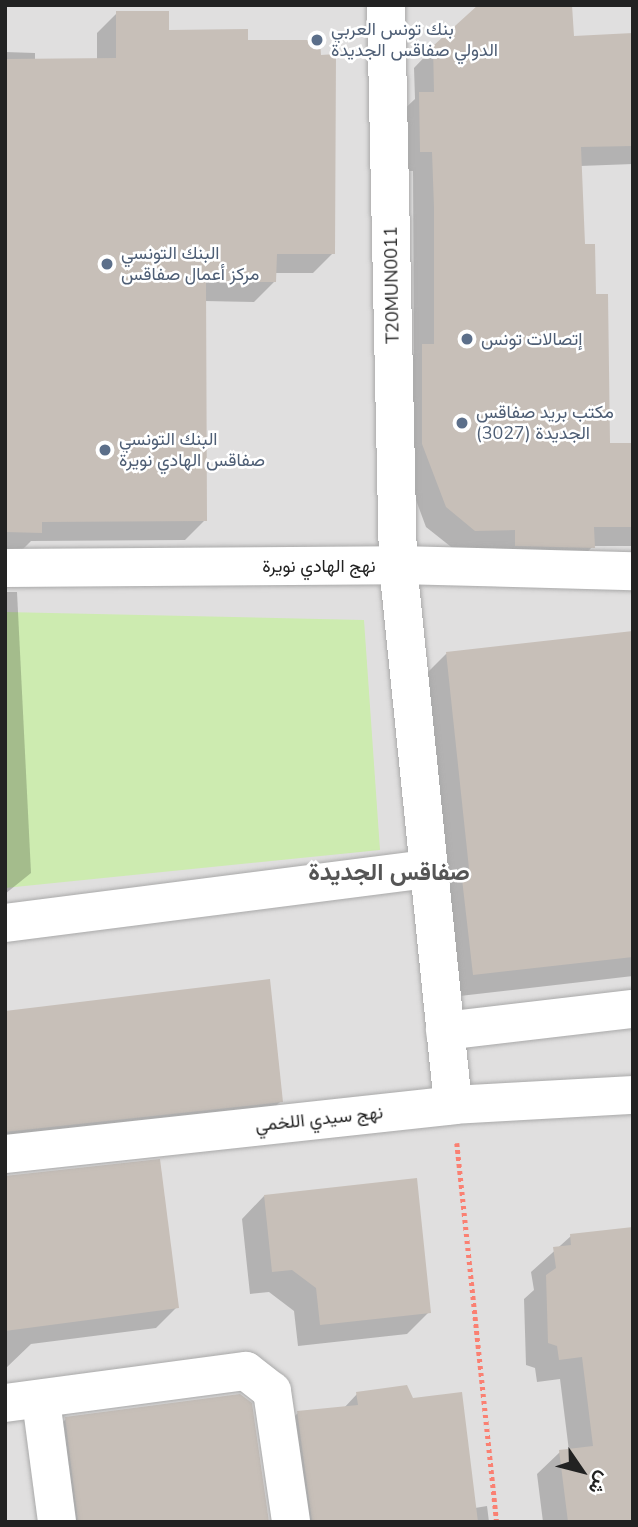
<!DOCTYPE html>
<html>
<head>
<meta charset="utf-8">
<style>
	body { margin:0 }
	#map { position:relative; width:638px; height:1527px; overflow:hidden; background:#f2efe9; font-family:"Nunito Sans",Vazirmatn,sans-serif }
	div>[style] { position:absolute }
	.residential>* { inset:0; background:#e0dfdf }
	.grass>* { inset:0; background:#cdebb0 }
	.shadow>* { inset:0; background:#0003 }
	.building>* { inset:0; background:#c7bfb8 }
	.path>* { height:4.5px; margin-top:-2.25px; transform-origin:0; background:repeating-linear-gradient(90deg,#fa8072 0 3.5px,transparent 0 7px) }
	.roads { filter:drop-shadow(0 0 2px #a9a9a9) drop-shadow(0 0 2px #a9a9a9) }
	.minor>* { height:38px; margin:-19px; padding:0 19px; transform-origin:19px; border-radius:19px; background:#fff }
	.dots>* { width:19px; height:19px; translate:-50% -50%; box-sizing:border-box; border:4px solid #fff; border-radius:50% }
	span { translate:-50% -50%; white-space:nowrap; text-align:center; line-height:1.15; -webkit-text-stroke:5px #fff; paint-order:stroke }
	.service-label { font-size:18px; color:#4e5e75 }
	.left { translate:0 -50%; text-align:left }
	.street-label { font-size:18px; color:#222 }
	.district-label { font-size:24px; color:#555; font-weight:700 }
	.frame { position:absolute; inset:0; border:7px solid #222; pointer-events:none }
	.north { position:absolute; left:547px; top:1436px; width:70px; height:70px; -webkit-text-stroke:5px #fff; paint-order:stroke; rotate:125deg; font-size:19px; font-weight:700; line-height:28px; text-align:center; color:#222 }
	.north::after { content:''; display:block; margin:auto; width:24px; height:32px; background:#222; clip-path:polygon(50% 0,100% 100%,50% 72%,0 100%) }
</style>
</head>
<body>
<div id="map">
	<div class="residential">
		<div style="clip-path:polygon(5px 5px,633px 5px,633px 1522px,5px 1522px)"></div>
	</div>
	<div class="grass">
		<div style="clip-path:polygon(5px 612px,364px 620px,380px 850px,5px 888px)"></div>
	</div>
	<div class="shadow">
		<div style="clip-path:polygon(117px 13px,167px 32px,246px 42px,333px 253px,313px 273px,275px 273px,274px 282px,254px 302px,204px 301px,205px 520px,185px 540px,31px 541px,20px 552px,5px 552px,5px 52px,35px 53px,35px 61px,97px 60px,97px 33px)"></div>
		<div style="clip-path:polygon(633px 35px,633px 164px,580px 166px,584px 246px,594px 296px,608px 445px,633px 444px,633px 546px,593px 546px,573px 567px,455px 550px,426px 527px,403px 465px,403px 365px,414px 354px,413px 171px,401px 171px,399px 114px,415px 99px,414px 68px,434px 47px)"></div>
		<div style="clip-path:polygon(5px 592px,17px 592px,31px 873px,5px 894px)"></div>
		<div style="clip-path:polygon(633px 633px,633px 976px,451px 997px,424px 676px,446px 654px)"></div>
		<div style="clip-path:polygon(5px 1013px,281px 1101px,260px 1122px,5px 1152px)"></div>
		<div style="clip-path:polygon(5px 1177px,177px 1307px,156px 1328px,31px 1344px,5px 1369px)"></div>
		<div style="clip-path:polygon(264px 1196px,429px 1312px,407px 1334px,298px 1346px,294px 1311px,269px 1292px,250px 1294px,242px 1219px)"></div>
		<div style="clip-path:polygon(571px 1236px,633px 1522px,543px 1522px,537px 1474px,560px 1452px,569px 1451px,560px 1379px,537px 1382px,535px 1368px,526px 1365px,524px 1299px,534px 1290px,531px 1272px)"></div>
		<div style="clip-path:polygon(357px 1394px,475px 1508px,487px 1506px,489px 1522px,288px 1522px,275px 1435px,298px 1413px,343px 1409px)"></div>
		<div style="clip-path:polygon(66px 1419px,267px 1522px,54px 1522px,44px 1441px)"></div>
	</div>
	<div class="building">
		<div style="clip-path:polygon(478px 5px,572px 5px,574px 36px,633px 33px,633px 146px,581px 147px,585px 244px,595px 244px,596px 294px,608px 294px,610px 443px,633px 443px,633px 527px,594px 527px,595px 548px,515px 546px,515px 530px,475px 531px,446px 507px,422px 444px,422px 344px,434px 344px,434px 208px,432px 152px,420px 152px,419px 92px,434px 92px,433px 46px)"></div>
		<div style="clip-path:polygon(116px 11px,169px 11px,169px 30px,248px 29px,248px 40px,320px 40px,321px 55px,336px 54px,335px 254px,277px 254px,276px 282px,206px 282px,207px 521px,42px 522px,42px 533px,5px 532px,5px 59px,116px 58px)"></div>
		<div style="clip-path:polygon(633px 631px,633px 957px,473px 975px,462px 879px,470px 878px,446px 652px)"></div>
		<div style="clip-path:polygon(270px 979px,283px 1102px,5px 1132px,5px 1011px)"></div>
		<div style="clip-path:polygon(160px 1159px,179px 1308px,5px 1331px,5px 1176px)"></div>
		<div style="clip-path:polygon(417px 1178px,431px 1313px,320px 1325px,316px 1288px,292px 1270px,272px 1272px,264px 1195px)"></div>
		<div style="clip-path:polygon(633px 1227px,633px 1522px,568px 1522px,559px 1450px,593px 1446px,582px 1357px,559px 1360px,557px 1346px,548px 1343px,546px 1275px,556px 1268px,553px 1247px,571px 1245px,570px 1234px)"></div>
		<div style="clip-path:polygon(407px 1385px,413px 1398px,462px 1392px,478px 1522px,312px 1522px,297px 1411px,358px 1405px,356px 1392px)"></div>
		<div style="clip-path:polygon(240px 1394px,252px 1403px,269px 1522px,78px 1522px,65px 1417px)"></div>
	</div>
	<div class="path">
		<div style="left:457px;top:1143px;width:381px;rotate:84deg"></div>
	</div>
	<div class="roads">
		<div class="minor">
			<div style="left:386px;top:5px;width:560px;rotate:88.77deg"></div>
			<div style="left:398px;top:565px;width:543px;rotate:84.18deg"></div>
			<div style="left:5px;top:568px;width:393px;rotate:-0.4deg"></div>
			<div style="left:398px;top:565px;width:235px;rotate:1.5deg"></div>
			<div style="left:5px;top:923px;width:427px;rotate:-7.3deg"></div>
			<div style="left:445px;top:1031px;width:189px;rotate:-6.7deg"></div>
			<div style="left:5px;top:1154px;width:451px;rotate:-6.2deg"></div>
			<div style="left:453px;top:1105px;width:180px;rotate:-3.2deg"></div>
			<div style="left:41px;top:1400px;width:123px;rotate:82.5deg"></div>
			<div style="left:5px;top:1403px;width:243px;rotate:-7.6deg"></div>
			<div style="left:246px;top:1371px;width:33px;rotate:38deg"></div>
			<div style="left:272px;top:1391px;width:132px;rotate:81.7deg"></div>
		</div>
	</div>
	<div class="dots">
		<div style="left:317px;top:40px;background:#5c6f8a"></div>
		<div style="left:107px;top:264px;background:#5c6f8a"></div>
		<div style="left:467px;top:339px;background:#5c6f8a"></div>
		<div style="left:462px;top:423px;background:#5c6f8a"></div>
		<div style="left:105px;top:450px;background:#5c6f8a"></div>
	</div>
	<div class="service-label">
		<span class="left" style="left:331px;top:40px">بنك تونس العربي<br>الدولي صفاقس الجديدة</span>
		<span class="left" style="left:121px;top:264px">البنك التونسي<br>مركز أعمال صفاقس</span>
		<span class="left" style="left:481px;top:339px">إتصالات تونس</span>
		<span class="left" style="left:476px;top:423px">مكتب بريد صفاقس<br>الجديدة (3027)</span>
		<span class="left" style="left:119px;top:450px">البنك التونسي<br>صفاقس الهادي نويرة</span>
	</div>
	<div class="street-label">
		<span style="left:392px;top:285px;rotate:-91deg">T20MUN0011</span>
		<span style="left:319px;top:566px">نهج الهادي نويرة</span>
		<span style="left:319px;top:1119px;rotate:-6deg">نهج سيدي اللخمي</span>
	</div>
	<div class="district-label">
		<span style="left:389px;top:873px">صفاقس الجديدة</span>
	</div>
	<div class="frame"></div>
	<div class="north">ش</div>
</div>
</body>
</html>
